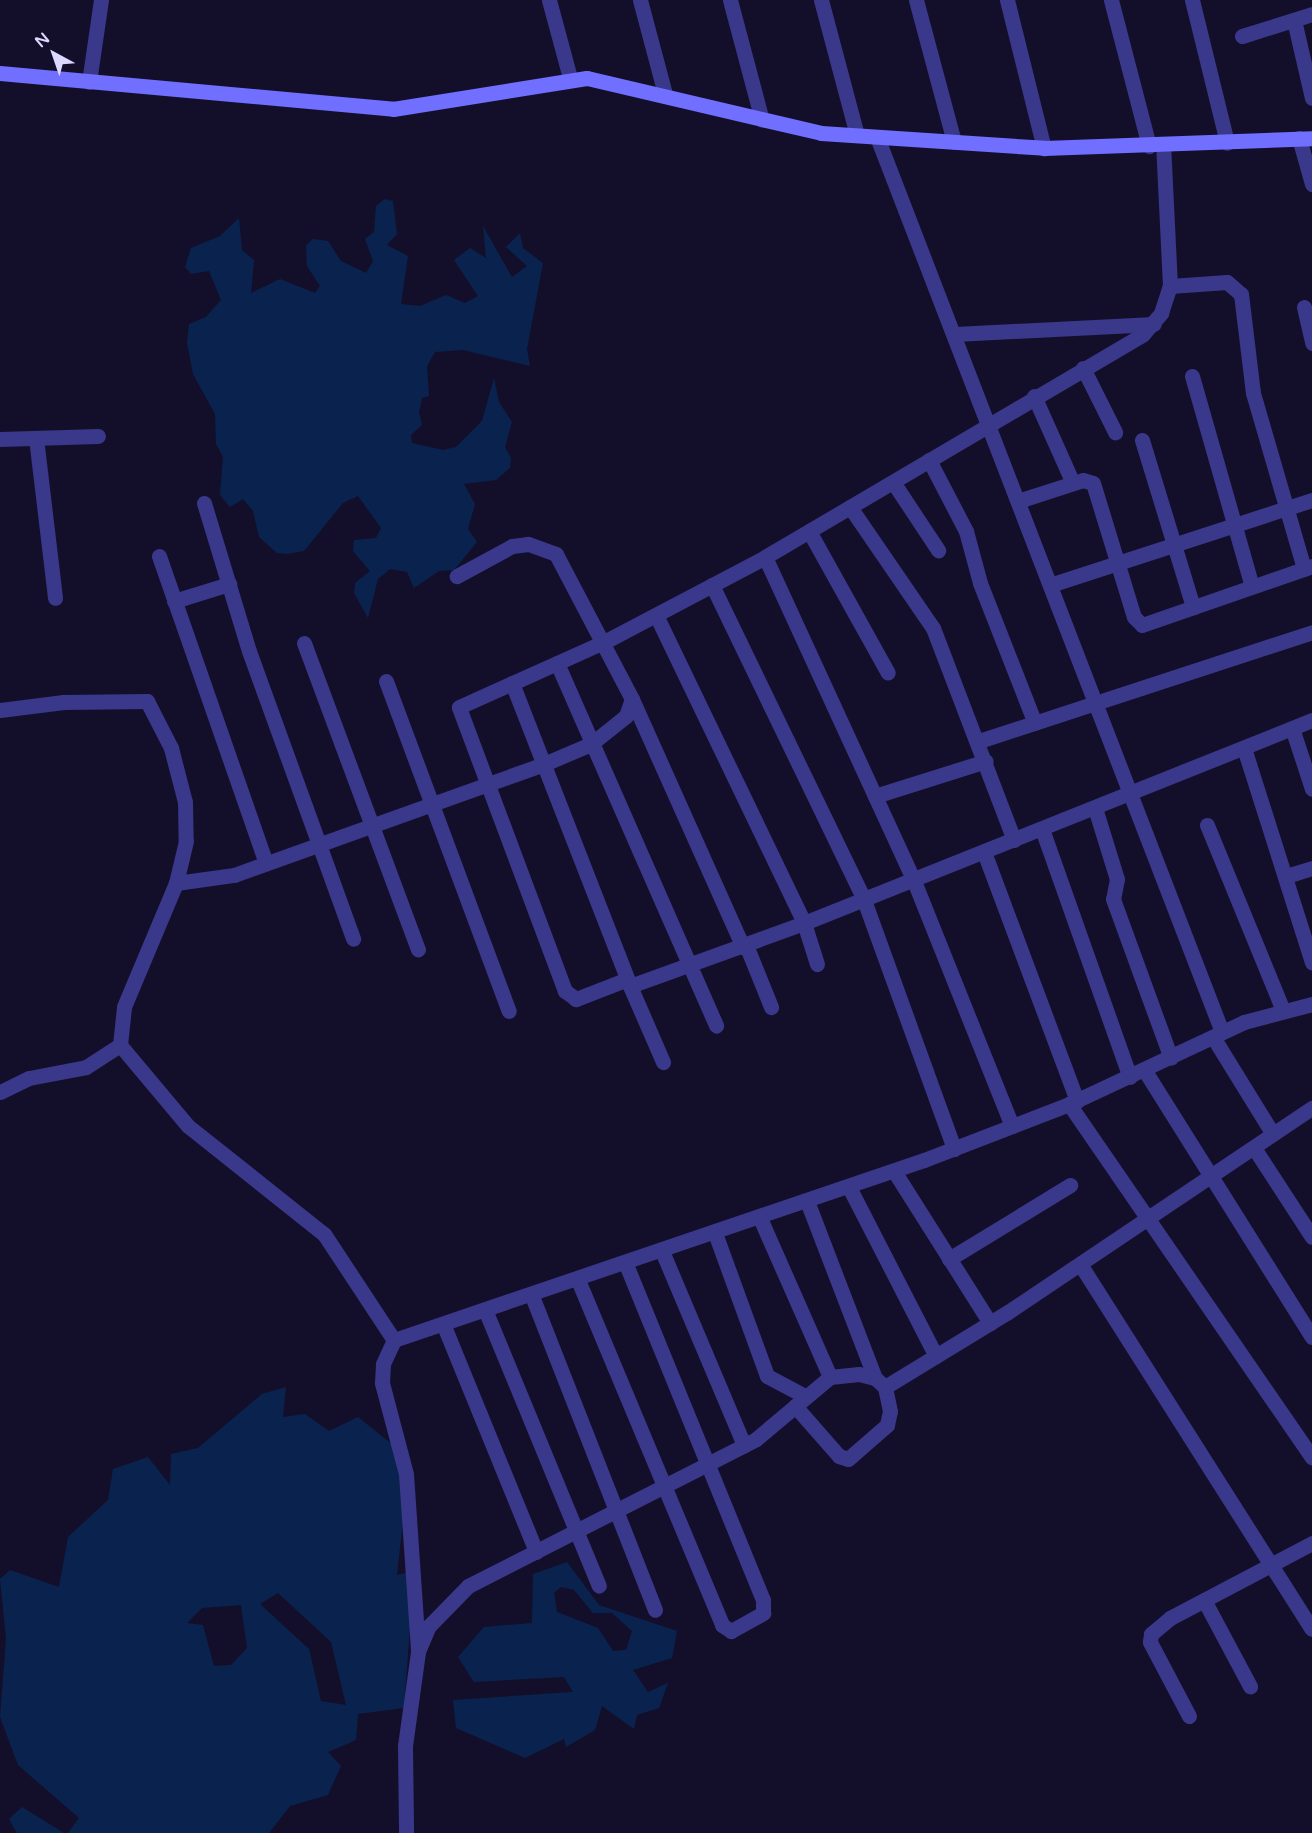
<!DOCTYPE html>
<html>
<head>
<meta charset="utf-8">
<style>
	body { margin:0 }
	#map { position:relative; width:1312px; height:1833px; overflow:hidden; background:#130f2a; font-family:"Varela Round",sans-serif }
	div>[style] { position:absolute }
	.water>* { inset:0; background:#0a234e }
	.street>* { height:15px; margin:-7.5px; padding:0 7.5px; transform-origin:7.5px; border-radius:7.5px; background:#3a388b }
	.secondary>* { height:15px; margin:-7.5px; padding:0 7.5px; transform-origin:7.5px; border-radius:7.5px; background:#716fff }
	span { translate:-50% -50%; white-space:nowrap; text-align:center; line-height:1.15; -webkit-text-stroke:4.5px #130f2a; paint-order:stroke }
	.north { position:absolute; left:24px; top:24px; width:60px; height:60px; -webkit-text-stroke:4px #130f2a; paint-order:stroke; rotate:320deg; font-size:16px; font-weight:700; line-height:24px; text-align:center; color:#dcd8ff }
	.north::after { content:''; display:block; margin:auto; width:21px; height:27px; background:#dcd8ff; clip-path:polygon(50% 0,100% 100%,50% 72%,0 100%) }
</style>
</head>
<body>
<div id="map">
	<div class="water">
		<div style="clip-path:polygon(385px 199px,393px 201px,397px 234px,387px 245px,408px 256px,401px 304px,420px 306px,446px 295px,465px 303px,478px 296px,454px 260px,470px 248px,486px 258px,483px 226px,512px 277px,527px 266px,506px 247px,520px 233px,523px 248px,543px 263px,527px 349px,530px 366px,463px 350px,435px 352px,427px 366px,429px 396px,422px 398px,419px 412px,422px 425px,411px 435px,412px 443px,443px 450px,456px 447px,482px 421px,494px 378px,499px 402px,512px 422px,505px 447px,511px 458px,510px 468px,496px 480px,464px 484px,475px 504px,468px 529px,477px 542px,454px 570px,439px 571px,414px 588px,407px 572px,390px 569px,378px 579px,368px 618px,354px 593px,355px 583px,370px 571px,353px 551px,354px 540px,376px 538px,381px 528px,358px 496px,343px 503px,304px 551px,287px 554px,277px 553px,259px 537px,253px 511px,243px 499px,230px 507px,220px 495px,223px 457px,216px 444px,215px 414px,193px 374px,187px 343px,189px 324px,206px 317px,221px 300px,209px 271px,191px 274px,185px 267px,191px 248px,220px 236px,239px 218px,242px 250px,254px 260px,251px 293px,280px 279px,315px 293px,320px 286px,307px 266px,306px 245px,313px 239px,328px 241px,341px 261px,366px 273px,373px 261px,365px 239px,374px 232px,376px 206px)"></div>
		<div style="clip-path:polygon(evenodd,286px 1387px,283px 1417px,305px 1414px,329px 1431px,358px 1417px,393px 1445px,405px 1502px,397px 1575px,410px 1572px,413px 1585px,404px 1708px,358px 1714px,356px 1740px,328px 1752px,341px 1766px,328px 1795px,290px 1806px,269px 1833px,68px 1833px,79px 1818px,18px 1765px,0 1717px,6px 1638px,0 1579px,10px 1570px,59px 1587px,68px 1537px,108px 1500px,113px 1469px,148px 1457px,170px 1485px,171px 1454px,198px 1448px,262px 1394px,286px 1387px,278px 1593px,331px 1642px,346px 1705px,321px 1701px,309px 1649px,260px 1604px,278px 1593px,286px 1387px,241px 1605px,247px 1648px,231px 1665px,214px 1666px,203px 1625px,187px 1623px,202px 1608px,241px 1605px)"></div>
		<div style="clip-path:polygon(evenodd,567px 1562px,599px 1605px,677px 1631px,672px 1658px,633px 1670px,648px 1692px,668px 1683px,659px 1708px,637px 1715px,634px 1729px,602px 1706px,595px 1730px,566px 1747px,564px 1739px,525px 1758px,456px 1728px,453px 1700px,573px 1692px,564px 1677px,474px 1682px,458px 1657px,484px 1627px,532px 1623px,533px 1574px,567px 1562px,561px 1587px,574px 1590px,593px 1613px,612px 1613px,632px 1631px,626px 1650px,613px 1651px,598px 1628px,557px 1612px,554px 1593px,561px 1587px)"></div>
		<div style="clip-path:polygon(22px 1807px,64px 1833px,17px 1833px,9px 1819px)"></div>
	</div>
	<div class="street">
		<div style="left:549px;top:0;width:81px;rotate:74.9deg"></div>
		<div style="left:640px;top:0;width:97px;rotate:75.1deg"></div>
		<div style="left:730px;top:0;width:124px;rotate:75.1deg"></div>
		<div style="left:821px;top:0;width:140px;rotate:75.1deg"></div>
		<div style="left:916px;top:0;width:147px;rotate:75deg"></div>
		<div style="left:1007px;top:0;width:153px;rotate:76deg"></div>
		<div style="left:1111px;top:0;width:151px;rotate:75.4deg"></div>
		<div style="left:1192px;top:0;width:147px;rotate:76.2deg"></div>
		<div style="left:1294px;top:20px;width:80px;rotate:77deg"></div>
		<div style="left:1242px;top:36px;width:73px;rotate:-17.4deg"></div>
		<div style="left:89px;top:82px;width:83px;rotate:-81.7deg"></div>
		<div style="left:877px;top:137px;width:959px;rotate:68.92deg"></div>
		<div style="left:1299px;top:138px;width:48px;rotate:74.2deg"></div>
		<div style="left:1170px;top:286px;width:57px;rotate:-4deg"></div>
		<div style="left:1227px;top:282px;width:18px;rotate:41deg"></div>
		<div style="left:1241px;top:294px;width:100px;rotate:83.1deg"></div>
		<div style="left:1253px;top:393px;width:183px;rotate:73.8deg"></div>
		<div style="left:1304px;top:307px;width:37px;rotate:77deg"></div>
		<div style="left:955px;top:334px;width:199px;rotate:-2.9deg"></div>
		<div style="left:1083px;top:368px;width:72px;rotate:63.4deg"></div>
		<div style="left:1192px;top:376px;width:219px;rotate:74.1deg"></div>
		<div style="left:1034px;top:396px;width:95px;rotate:65.9deg"></div>
		<div style="left:36px;top:438px;width:161px;rotate:83.2deg"></div>
		<div style="left:0;top:439px;width:98px;rotate:-1.8deg"></div>
		<div style="left:1142px;top:440px;width:175px;rotate:73deg"></div>
		<div style="left:929px;top:460px;width:80px;rotate:62.5deg"></div>
		<div style="left:966px;top:531px;width:54px;rotate:74.9deg"></div>
		<div style="left:980px;top:583px;width:150px;rotate:68.6deg"></div>
		<div style="left:893px;top:482px;width:82px;rotate:56.5deg"></div>
		<div style="left:1018px;top:501px;width:68px;rotate:-17.9deg"></div>
		<div style="left:1083px;top:480px;width:10px;rotate:17deg"></div>
		<div style="left:1093px;top:483px;width:140px;rotate:73deg"></div>
		<div style="left:1134px;top:617px;width:11px;rotate:45deg"></div>
		<div style="left:1142px;top:625px;width:180px;rotate:-19.1deg"></div>
		<div style="left:204px;top:503px;width:155px;rotate:73.1deg"></div>
		<div style="left:249px;top:651px;width:306px;rotate:70.1deg"></div>
		<div style="left:850px;top:507px;width:147px;rotate:55.6deg"></div>
		<div style="left:933px;top:628px;width:227px;rotate:69.1deg"></div>
		<div style="left:809px;top:531px;width:162px;rotate:60.9deg"></div>
		<div style="left:159px;top:556px;width:325px;rotate:70.8deg"></div>
		<div style="left:765px;top:557px;width:357px;rotate:65.3deg"></div>
		<div style="left:914px;top:881px;width:264px;rotate:68.2deg"></div>
		<div style="left:712px;top:585px;width:350px;rotate:64.2deg"></div>
		<div style="left:864px;top:900px;width:265px;rotate:70.1deg"></div>
		<div style="left:1050px;top:585px;width:275px;rotate:-18deg"></div>
		<div style="left:174px;top:601px;width:58px;rotate:-17.2deg"></div>
		<div style="left:656px;top:615px;width:342px;rotate:64.3deg"></div>
		<div style="left:804px;top:923px;width:547px;rotate:-21.78deg"></div>
		<div style="left:304px;top:643px;width:327px;rotate:69.6deg"></div>
		<div style="left:557px;top:663px;width:396px;rotate:66.3deg"></div>
		<div style="left:386px;top:681px;width:352px;rotate:69.6deg"></div>
		<div style="left:512px;top:683px;width:325px;rotate:68.7deg"></div>
		<div style="left:630px;top:986px;width:185px;rotate:-19.9deg"></div>
		<div style="left:804px;top:923px;width:43px;rotate:72.4deg"></div>
		<div style="left:632px;top:699px;width:272px;rotate:65.9deg"></div>
		<div style="left:0;top:710px;width:64px;rotate:-7.2deg"></div>
		<div style="left:63px;top:702px;width:84px;rotate:-0.7deg"></div>
		<div style="left:147px;top:701px;width:53px;rotate:62.9deg"></div>
		<div style="left:171px;top:748px;width:56px;rotate:75.5deg"></div>
		<div style="left:185px;top:802px;width:39px;rotate:89deg"></div>
		<div style="left:186px;top:841px;width:43px;rotate:103.4deg"></div>
		<div style="left:176px;top:883px;width:59px;rotate:-7.9deg"></div>
		<div style="left:234px;top:875px;width:329px;rotate:-19.7deg"></div>
		<div style="left:544px;top:764px;width:51px;rotate:-23.1deg"></div>
		<div style="left:591px;top:744px;width:45px;rotate:-38.7deg"></div>
		<div style="left:626px;top:716px;width:18px;rotate:-71deg"></div>
		<div style="left:632px;top:699px;width:164px;rotate:-117.7deg"></div>
		<div style="left:556px;top:554px;width:30px;rotate:-160deg"></div>
		<div style="left:528px;top:544px;width:16px;rotate:173deg"></div>
		<div style="left:512px;top:546px;width:63px;rotate:151.4deg"></div>
		<div style="left:1292px;top:728px;width:64px;rotate:71.8deg"></div>
		<div style="left:979px;top:741px;width:350px;rotate:-18.1deg"></div>
		<div style="left:1244px;top:748px;width:225px;rotate:72.4deg"></div>
		<div style="left:875px;top:796px;width:116px;rotate:-17.5deg"></div>
		<div style="left:1095px;top:808px;width:74px;rotate:72.8deg"></div>
		<div style="left:1117px;top:879px;width:20px;rotate:101deg"></div>
		<div style="left:1113px;top:899px;width:169px;rotate:70deg"></div>
		<div style="left:1207px;top:825px;width:200px;rotate:67.7deg"></div>
		<div style="left:1042px;top:829px;width:263px;rotate:70.5deg"></div>
		<div style="left:984px;top:852px;width:266px;rotate:69.5deg"></div>
		<div style="left:1286px;top:876px;width:27px;rotate:-17deg"></div>
		<div style="left:176px;top:883px;width:134px;rotate:112.8deg"></div>
		<div style="left:124px;top:1007px;width:38px;rotate:96deg"></div>
		<div style="left:120px;top:1045px;width:106px;rotate:50deg"></div>
		<div style="left:188px;top:1126px;width:174px;rotate:38.5deg"></div>
		<div style="left:324px;top:1234px;width:127px;rotate:56.6deg"></div>
		<div style="left:394px;top:1340px;width:26px;rotate:115deg"></div>
		<div style="left:383px;top:1364px;width:19px;rotate:93deg"></div>
		<div style="left:382px;top:1383px;width:94px;rotate:75.2deg"></div>
		<div style="left:406px;top:1474px;width:178px;rotate:86.1deg"></div>
		<div style="left:418px;top:1652px;width:95px;rotate:97.9deg"></div>
		<div style="left:405px;top:1746px;width:87px;rotate:89.3deg"></div>
		<div style="left:746px;top:945px;width:67px;rotate:68deg"></div>
		<div style="left:625px;top:980px;width:53px;rotate:158.8deg"></div>
		<div style="left:576px;top:999px;width:14px;rotate:-144deg"></div>
		<div style="left:565px;top:991px;width:303px;rotate:-110.5deg"></div>
		<div style="left:459px;top:707px;width:161px;rotate:-24.2deg"></div>
		<div style="left:606px;top:641px;width:180px;rotate:-27.8deg"></div>
		<div style="left:765px;top:557px;width:439px;rotate:-30.5deg"></div>
		<div style="left:1143px;top:334px;width:28px;rotate:-49deg"></div>
		<div style="left:1161px;top:313px;width:28px;rotate:-72deg"></div>
		<div style="left:1170px;top:286px;width:141px;rotate:-92.8deg"></div>
		<div style="left:630px;top:986px;width:83px;rotate:66.5deg"></div>
		<div style="left:1213px;top:1037px;width:114px;rotate:58.3deg"></div>
		<div style="left:1145px;top:1071px;width:314px;rotate:57.9deg"></div>
		<div style="left:0;top:1092px;width:32px;rotate:-26deg"></div>
		<div style="left:29px;top:1078px;width:58px;rotate:-10.9deg"></div>
		<div style="left:86px;top:1067px;width:40px;rotate:-32.9deg"></div>
		<div style="left:1069px;top:1104px;width:429px;rotate:55.5deg"></div>
		<div style="left:1254px;top:1148px;width:106px;rotate:56.9deg"></div>
		<div style="left:894px;top:1171px;width:180px;rotate:57.7deg"></div>
		<div style="left:849px;top:1187px;width:190px;rotate:62.8deg"></div>
		<div style="left:807px;top:1201px;width:190px;rotate:69deg"></div>
		<div style="left:760px;top:1218px;width:174px;rotate:66.2deg"></div>
		<div style="left:715px;top:1233px;width:152px;rotate:70deg"></div>
		<div style="left:767px;top:1376px;width:43px;rotate:27.8deg"></div>
		<div style="left:662px;top:1251px;width:211px;rotate:67.1deg"></div>
		<div style="left:949px;top:1259px;width:142px;rotate:-31.4deg"></div>
		<div style="left:1080px;top:1264px;width:432px;rotate:57.6deg"></div>
		<div style="left:578px;top:1280px;width:374px;rotate:67.3deg"></div>
		<div style="left:722px;top:1625px;width:11px;rotate:34deg"></div>
		<div style="left:731px;top:1631px;width:37px;rotate:-29deg"></div>
		<div style="left:763px;top:1613px;width:13px;rotate:-90deg"></div>
		<div style="left:763px;top:1600px;width:363px;rotate:-112.2deg"></div>
		<div style="left:532px;top:1296px;width:337px;rotate:68.6deg"></div>
		<div style="left:486px;top:1312px;width:296px;rotate:67.6deg"></div>
		<div style="left:444px;top:1326px;width:244px;rotate:67.8deg"></div>
		<div style="left:394px;top:1340px;width:560px;rotate:-18.76deg"></div>
		<div style="left:924px;top:1160px;width:155px;rotate:-21.1deg"></div>
		<div style="left:1069px;top:1104px;width:193px;rotate:-25.1deg"></div>
		<div style="left:1244px;top:1022px;width:70px;rotate:-14.8deg"></div>
		<div style="left:795px;top:1406px;width:67px;rotate:48.7deg"></div>
		<div style="left:839px;top:1456px;width:9px;rotate:18deg"></div>
		<div style="left:848px;top:1459px;width:52px;rotate:-41.1deg"></div>
		<div style="left:887px;top:1425px;width:14px;rotate:-78deg"></div>
		<div style="left:890px;top:1411px;width:25px;rotate:-102deg"></div>
		<div style="left:1204px;top:1600px;width:98px;rotate:61.9deg"></div>
		<div style="left:419px;top:1649px;width:25px;rotate:-67deg"></div>
		<div style="left:429px;top:1626px;width:56px;rotate:-45.7deg"></div>
		<div style="left:468px;top:1586px;width:323px;rotate:-27deg"></div>
		<div style="left:756px;top:1439px;width:97px;rotate:-40deg"></div>
		<div style="left:830px;top:1377px;width:29px;rotate:-6deg"></div>
		<div style="left:859px;top:1374px;width:16px;rotate:14deg"></div>
		<div style="left:875px;top:1378px;width:13px;rotate:42deg"></div>
		<div style="left:885px;top:1387px;width:144px;rotate:-31.4deg"></div>
		<div style="left:1008px;top:1312px;width:366px;rotate:-33.9deg"></div>
		<div style="left:1189px;top:1716px;width:84px;rotate:-117.8deg"></div>
		<div style="left:1150px;top:1642px;width:8px;rotate:-83deg"></div>
		<div style="left:1151px;top:1634px;width:25px;rotate:-40deg"></div>
		<div style="left:1170px;top:1618px;width:161px;rotate:-27.8deg"></div>
	</div>
	<div class="secondary">
		<div style="left:0;top:73px;width:395px;rotate:5.2deg"></div>
		<div style="left:393px;top:109px;width:196px;rotate:-9.1deg"></div>
		<div style="left:587px;top:78px;width:240px;rotate:13.2deg"></div>
		<div style="left:821px;top:133px;width:224px;rotate:3.8deg"></div>
		<div style="left:1044px;top:148px;width:268px;rotate:-2.1deg"></div>
	</div>
	<div class="north">N</div>
</div>
</body>
</html>
